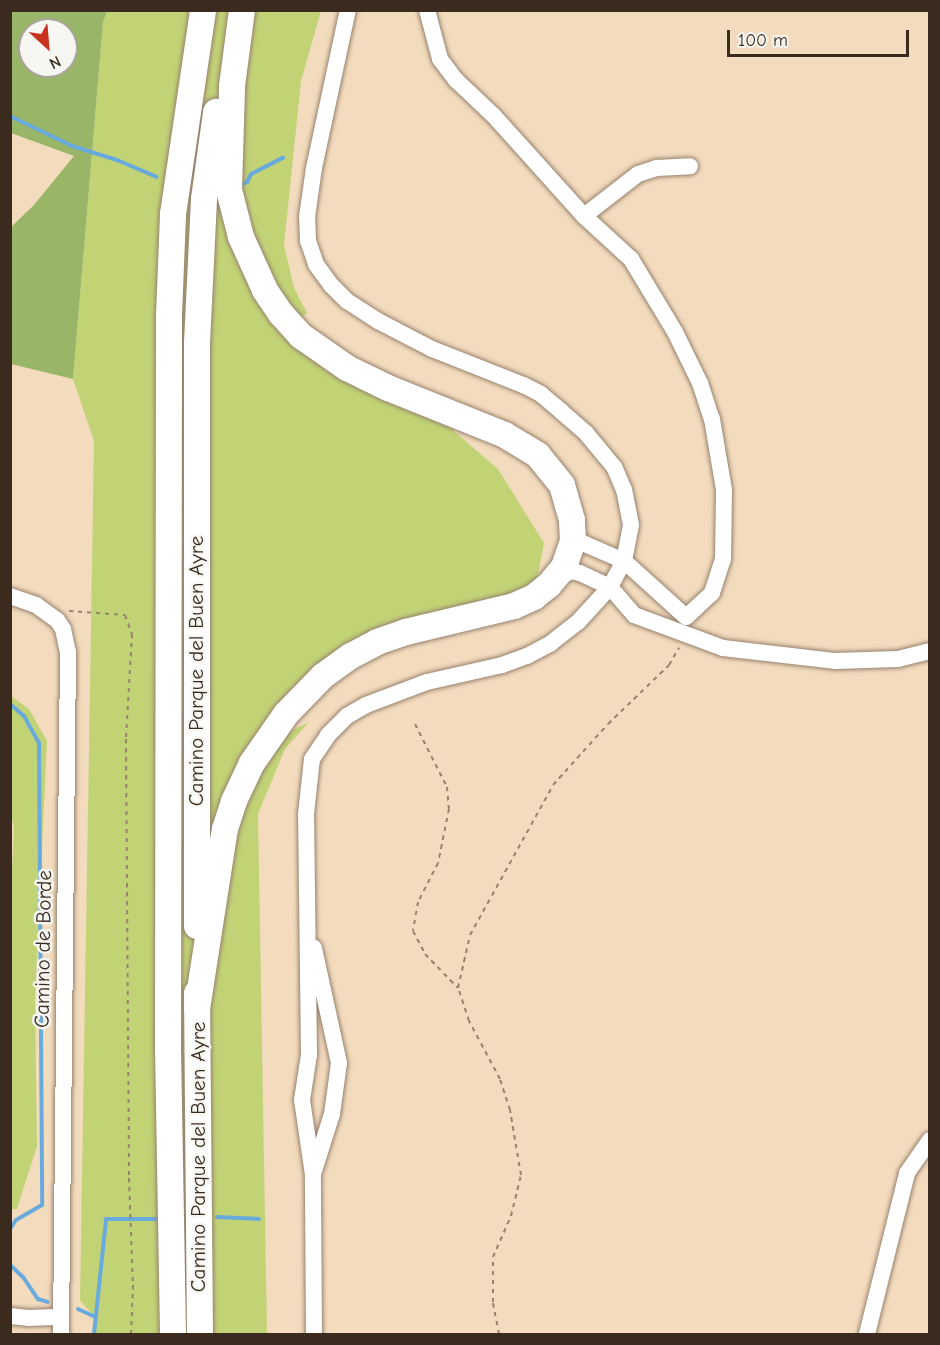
<!DOCTYPE html>
<html>
<head>
<meta charset="utf-8">
<style>
	body { margin:0 }
	#map { position:relative; width:940px; height:1345px; overflow:hidden; background:#f3dbbe; font-family:"Comic Neue",sans-serif }
	div>[style] { position:absolute }
	.green>* { inset:0; background:#c2d376 }
	.forest>* { inset:0; background:#99b567 }
	.stream>* { height:4px; margin:-2px; padding:0 2px; transform-origin:2px; border-radius:2px; background:#69aadd }
	.path>* { height:2px; margin-top:-1px; transform-origin:0; background:repeating-linear-gradient(90deg,#97826e 0 4.5px,transparent 0 9px) }
	.roads { filter:drop-shadow(0 0 2px #97826e) drop-shadow(0 0 2px #97826e) }
	.minor>* { height:16px; margin:-8px; padding:0 8px; transform-origin:8px; border-radius:8px; background:#fff }
	.highway>* { height:26px; margin:-13px; padding:0 13px; transform-origin:13px; border-radius:13px; background:#fff }
	span { translate:-50% -50%; white-space:nowrap; text-align:center; line-height:1.15; -webkit-text-stroke:5px #f6f6f2; paint-order:stroke }
	.street-label { font-size:21px; color:#3b2a1e }
	.frame { position:absolute; inset:0; border:12px solid #3b2a1e; pointer-events:none }
	.north { position:absolute; left:18px; top:18px; width:60px; height:60px; box-sizing:border-box; background:#f6f6f2; border:2px solid #aba49d; border-radius:50%; rotate:154deg; font-size:16px; font-weight:700; line-height:24px; text-align:center; color:#3b2a1e }
	.north::after { content:''; display:block; margin:auto; width:21px; height:27px; background:#c8321e; clip-path:polygon(50% 0,100% 100%,50% 72%,0 100%) }
	.scale { position:absolute; left:727px; top:30px; width:182px; height:27px; box-sizing:border-box; border:3px solid #3b2a1e; border-top:0; padding-left:8px; font-size:18px; line-height:21px; white-space:nowrap; color:#3b2a1e; -webkit-text-stroke:4px #f6f6f2; paint-order:stroke }
</style>
</head>
<body>
<div id="map">
	<div class="green">
		<div style="clip-path:polygon(107px 11px,321px 11px,301px 81px,284px 245px,294px 288px,307px 313px,290px 324px,420px 402px,498px 469px,544px 543px,534px 597px,377px 642px,266px 743px,309px 722px,285px 749px,258px 814px,267px 1334px,94px 1334px,95px 1317px,80px 1301px,94px 441px,73px 379px,103px 22px)"></div>
		<div style="clip-path:polygon(11px 696px,29px 709px,47px 741px,35px 999px,37px 1146px,17px 1209px,11px 1209px,10px 908px,14px 828px,10px 811px)"></div>
	</div>
	<div class="forest">
		<div style="clip-path:polygon(evenodd,11px 10px,107px 11px,103px 22px,73px 379px,11px 364px,11px 227px,33px 206px,74px 156px,11px 133px,11px 10px,30px 30px,66px 30px,66px 66px,30px 66px,30px 30px)"></div>
	</div>
	<div class="stream">
		<div style="left:10px;top:116px;width:69px;rotate:25.8deg"></div>
		<div style="left:72px;top:146px;width:47px;rotate:17.3deg"></div>
		<div style="left:117px;top:160px;width:43px;rotate:23deg"></div>
		<div style="left:240px;top:185px;width:8px;rotate:-23deg"></div>
		<div style="left:247px;top:182px;width:9px;rotate:-63deg"></div>
		<div style="left:251px;top:174px;width:36px;rotate:-27deg"></div>
		<div style="left:10px;top:704px;width:18px;rotate:41deg"></div>
		<div style="left:24px;top:716px;width:31px;rotate:61deg"></div>
		<div style="left:39px;top:743px;width:462px;rotate:89.6deg"></div>
		<div style="left:42px;top:1205px;width:30px;rotate:150deg"></div>
		<div style="left:16px;top:1220px;width:11px;rotate:124deg"></div>
		<div style="left:217px;top:1217px;width:42px;rotate:2.7deg"></div>
		<div style="left:10px;top:1265px;width:18px;rotate:43deg"></div>
		<div style="left:23px;top:1277px;width:27px;rotate:56deg"></div>
		<div style="left:38px;top:1299px;width:10px;rotate:17deg"></div>
		<div style="left:78px;top:1309px;width:19px;rotate:25deg"></div>
		<div style="left:94px;top:1334px;width:116px;rotate:-84deg"></div>
		<div style="left:106px;top:1219px;width:50px"></div>
	</div>
	<div class="path">
		<div style="left:69px;top:611px;width:56px;rotate:4.1deg"></div>
		<div style="left:125px;top:615px;width:20px;rotate:70deg"></div>
		<div style="left:132px;top:634px;width:105px;rotate:93.3deg"></div>
		<div style="left:126px;top:739px;width:439px;rotate:89.6deg"></div>
		<div style="left:129px;top:1178px;width:107px;rotate:87.9deg"></div>
		<div style="left:133px;top:1285px;width:49px;rotate:92.3deg"></div>
		<div style="left:415px;top:724px;width:71px;rotate:63.1deg"></div>
		<div style="left:447px;top:787px;width:22px;rotate:85deg"></div>
		<div style="left:449px;top:809px;width:55px;rotate:101.5deg"></div>
		<div style="left:438px;top:863px;width:44px;rotate:117.1deg"></div>
		<div style="left:418px;top:902px;width:29px;rotate:100deg"></div>
		<div style="left:413px;top:931px;width:26px;rotate:62deg"></div>
		<div style="left:425px;top:954px;width:47px;rotate:45.9deg"></div>
		<div style="left:499px;top:1334px;width:33px;rotate:-101deg"></div>
		<div style="left:493px;top:1302px;width:45px;rotate:-90deg"></div>
		<div style="left:493px;top:1257px;width:45px;rotate:-66.3deg"></div>
		<div style="left:511px;top:1216px;width:42px;rotate:-76.3deg"></div>
		<div style="left:521px;top:1175px;width:66px;rotate:-99.6deg"></div>
		<div style="left:510px;top:1110px;width:33px;rotate:-108deg"></div>
		<div style="left:500px;top:1079px;width:66px;rotate:-118.1deg"></div>
		<div style="left:469px;top:1021px;width:35px;rotate:-108deg"></div>
		<div style="left:458px;top:988px;width:54px;rotate:-77.2deg"></div>
		<div style="left:470px;top:935px;width:171px;rotate:-61deg"></div>
		<div style="left:553px;top:785px;width:82px;rotate:-48deg"></div>
		<div style="left:608px;top:724px;width:85px;rotate:-44deg"></div>
		<div style="left:669px;top:665px;width:20px;rotate:-60deg"></div>
	</div>
	<div class="roads">
		<div class="minor">
			<div style="left:427px;top:10px;width:51px;rotate:75.1deg"></div>
			<div style="left:440px;top:59px;width:26px;rotate:53deg"></div>
			<div style="left:456px;top:80px;width:52px;rotate:43.5deg"></div>
			<div style="left:494px;top:116px;width:135px;rotate:48deg"></div>
			<div style="left:584px;top:216px;width:64px;rotate:42.5deg"></div>
			<div style="left:631px;top:259px;width:85px;rotate:58.9deg"></div>
			<div style="left:675px;top:332px;width:57px;rotate:63.9deg"></div>
			<div style="left:700px;top:383px;width:38px;rotate:72deg"></div>
			<div style="left:712px;top:419px;width:72px;rotate:80.4deg"></div>
			<div style="left:724px;top:490px;width:69px;rotate:90.8deg"></div>
			<div style="left:723px;top:559px;width:36px;rotate:108deg"></div>
			<div style="left:712px;top:593px;width:35px;rotate:137deg"></div>
			<div style="left:686px;top:617px;width:84px;rotate:-137.9deg"></div>
			<div style="left:624px;top:561px;width:48px;rotate:-156.6deg"></div>
			<div style="left:580px;top:542px;width:14px;rotate:-120deg"></div>
			<div style="left:584px;top:216px;width:68px;rotate:-37.9deg"></div>
			<div style="left:638px;top:174px;width:20px;rotate:-18deg"></div>
			<div style="left:657px;top:168px;width:33px;rotate:-3deg"></div>
			<div style="left:557px;top:577px;width:16px;rotate:-22deg"></div>
			<div style="left:572px;top:571px;width:8px;rotate:14deg"></div>
			<div style="left:580px;top:573px;width:33px;rotate:25deg"></div>
			<div style="left:610px;top:587px;width:37px;rotate:49deg"></div>
			<div style="left:634px;top:615px;width:95px;rotate:20.3deg"></div>
			<div style="left:723px;top:648px;width:114px;rotate:6.6deg"></div>
			<div style="left:836px;top:661px;width:62px;rotate:-1.8deg"></div>
			<div style="left:898px;top:659px;width:33px;rotate:-14deg"></div>
			<div style="left:10px;top:596px;width:28px;rotate:19deg"></div>
			<div style="left:36px;top:605px;width:26px;rotate:36deg"></div>
			<div style="left:57px;top:620px;width:11px;rotate:56deg"></div>
			<div style="left:63px;top:629px;width:24px;rotate:78deg"></div>
			<div style="left:68px;top:652px;width:682px;rotate:90.59deg"></div>
			<div style="left:314px;top:1171px;width:60px;rotate:-72.5deg"></div>
			<div style="left:332px;top:1114px;width:51px;rotate:-82.2deg"></div>
			<div style="left:339px;top:1063px;width:118px;rotate:-102.3deg"></div>
			<div style="left:10px;top:1316px;width:18px;rotate:6deg"></div>
			<div style="left:28px;top:1318px;width:33px;rotate:-2deg"></div>
			<div style="left:314px;top:1334px;width:159px;rotate:-90.4deg"></div>
			<div style="left:313px;top:1175px;width:76px;rotate:-98.3deg"></div>
			<div style="left:302px;top:1100px;width:46px;rotate:-81.2deg"></div>
			<div style="left:309px;top:1055px;width:241px;rotate:-90.7deg"></div>
			<div style="left:306px;top:814px;width:55px;rotate:-83.8deg"></div>
			<div style="left:312px;top:759px;width:29px;rotate:-56deg"></div>
			<div style="left:328px;top:735px;width:27px;rotate:-45deg"></div>
			<div style="left:347px;top:716px;width:22px;rotate:-30deg"></div>
			<div style="left:366px;top:705px;width:65px;rotate:-20.7deg"></div>
			<div style="left:427px;top:682px;width:77px;rotate:-12.8deg"></div>
			<div style="left:502px;top:665px;width:27px;rotate:-20deg"></div>
			<div style="left:527px;top:656px;width:27px;rotate:-28deg"></div>
			<div style="left:551px;top:643px;width:34px;rotate:-38deg"></div>
			<div style="left:578px;top:622px;width:47px;rotate:-47.6deg"></div>
			<div style="left:610px;top:587px;width:30px;rotate:-62deg"></div>
			<div style="left:624px;top:561px;width:37px;rotate:-79deg"></div>
			<div style="left:631px;top:525px;width:36px;rotate:-101deg"></div>
			<div style="left:624px;top:490px;width:25px;rotate:-113deg"></div>
			<div style="left:614px;top:467px;width:44px;rotate:-129.5deg"></div>
			<div style="left:586px;top:433px;width:33px;rotate:-139deg"></div>
			<div style="left:561px;top:411px;width:26px;rotate:-140deg"></div>
			<div style="left:541px;top:394px;width:20px;rotate:-153deg"></div>
			<div style="left:523px;top:385px;width:98px;rotate:-158.4deg"></div>
			<div style="left:432px;top:349px;width:61px;rotate:-152.6deg"></div>
			<div style="left:378px;top:321px;width:37px;rotate:-147deg"></div>
			<div style="left:347px;top:301px;width:23px;rotate:-135deg"></div>
			<div style="left:331px;top:285px;width:26px;rotate:-126deg"></div>
			<div style="left:316px;top:264px;width:24px;rotate:-109deg"></div>
			<div style="left:308px;top:241px;width:24px;rotate:-92deg"></div>
			<div style="left:307px;top:217px;width:49px;rotate:-81.9deg"></div>
			<div style="left:314px;top:168px;width:162px;rotate:-77.9deg"></div>
			<div style="left:867px;top:1334px;width:166px;rotate:-76deg"></div>
			<div style="left:907px;top:1173px;width:40px;rotate:-55.1deg"></div>
		</div>
		<div class="highway">
			<div style="left:197px;top:926px;width:583px;rotate:-90deg"></div>
			<div style="left:197px;top:343px;width:144px;rotate:-87.2deg"></div>
			<div style="left:204px;top:199px;width:88px;rotate:-82.1deg"></div>
			<div style="left:197px;top:993px;width:341px;rotate:89.5deg"></div>
			<div style="left:197px;top:1009px;width:182px;rotate:-81.2deg"></div>
			<div style="left:225px;top:829px;width:29px;rotate:-72deg"></div>
			<div style="left:234px;top:801px;width:42px;rotate:-64.7deg"></div>
			<div style="left:252px;top:763px;width:60px;rotate:-55.2deg"></div>
			<div style="left:286px;top:714px;width:53px;rotate:-45.8deg"></div>
			<div style="left:323px;top:676px;width:34px;rotate:-36deg"></div>
			<div style="left:351px;top:656px;width:30px;rotate:-28deg"></div>
			<div style="left:377px;top:642px;width:31px;rotate:-19deg"></div>
			<div style="left:406px;top:632px;width:111px;rotate:-13.5deg"></div>
			<div style="left:514px;top:606px;width:22px;rotate:-24deg"></div>
			<div style="left:534px;top:597px;width:19px;rotate:-39deg"></div>
			<div style="left:549px;top:585px;width:23px;rotate:-50deg"></div>
			<div style="left:564px;top:567px;width:28px;rotate:-71deg"></div>
			<div style="left:573px;top:541px;width:21px;rotate:-93deg"></div>
			<div style="left:572px;top:520px;width:36px;rotate:-106deg"></div>
			<div style="left:562px;top:485px;width:38px;rotate:-129deg"></div>
			<div style="left:538px;top:455px;width:39px;rotate:-149deg"></div>
			<div style="left:505px;top:435px;width:126px;rotate:-158.1deg"></div>
			<div style="left:388px;top:388px;width:46px;rotate:-154deg"></div>
			<div style="left:347px;top:368px;width:56px;rotate:-145.2deg"></div>
			<div style="left:301px;top:336px;width:30px;rotate:-132deg"></div>
			<div style="left:281px;top:314px;width:29px;rotate:-124deg"></div>
			<div style="left:265px;top:290px;width:58px;rotate:-114.4deg"></div>
			<div style="left:241px;top:237px;width:49px;rotate:-104.3deg"></div>
			<div style="left:229px;top:190px;width:104px;rotate:-88.3deg"></div>
			<div style="left:232px;top:86px;width:77px;rotate:-82.5deg"></div>
			<div style="left:173px;top:1334px;width:283px;rotate:-91deg"></div>
			<div style="left:168px;top:1051px;width:736px;rotate:-89.92deg"></div>
			<div style="left:169px;top:315px;width:101px;rotate:-87.7deg"></div>
			<div style="left:173px;top:214px;width:206px;rotate:-81.6deg"></div>
		</div>
	</div>
	<div class="street-label">
		<span style="left:196px;top:671px;rotate:-90deg">Camino Parque del Buen Ayre</span>
		<span style="left:43px;top:949px;rotate:-89deg">Camino de Borde</span>
		<span style="left:198px;top:1157px;rotate:-90deg">Camino Parque del Buen Ayre</span>
	</div>
	<div class="frame"></div>
	<div class="north">N</div>
	<div class="scale">100 m</div>
</div>
</body>
</html>
